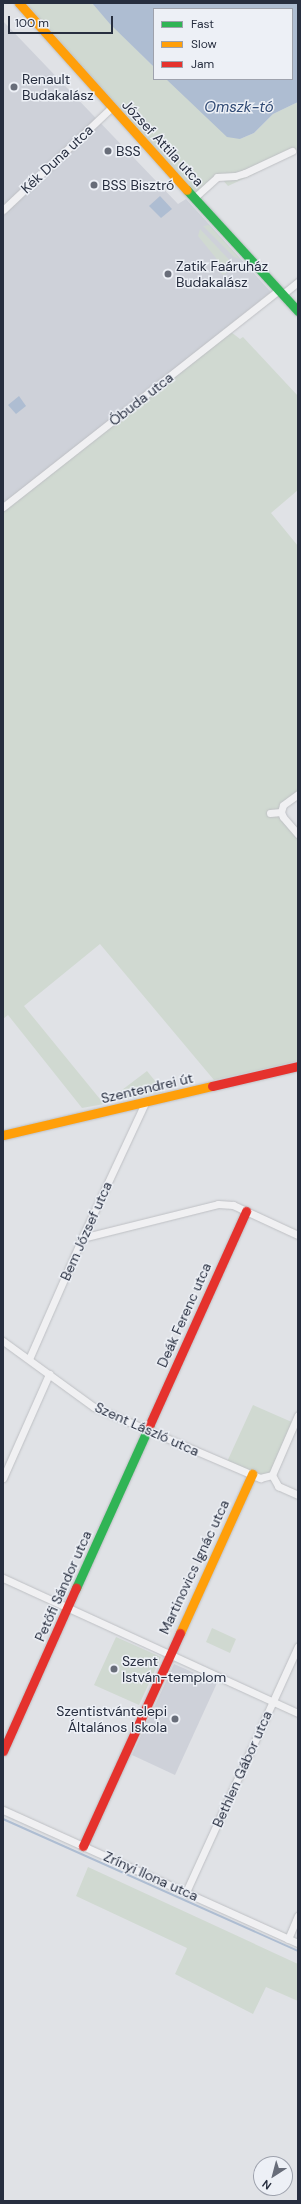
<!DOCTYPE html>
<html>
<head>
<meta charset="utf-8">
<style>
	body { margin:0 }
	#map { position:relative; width:301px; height:2204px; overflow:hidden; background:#e0e2e6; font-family:"DM Sans",sans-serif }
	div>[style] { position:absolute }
	.built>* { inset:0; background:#ced1d9 }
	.green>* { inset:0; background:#d0d9d1 }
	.water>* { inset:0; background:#aebdd2 }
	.stream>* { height:2px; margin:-1px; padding:0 1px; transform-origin:1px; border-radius:1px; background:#aebdd2 }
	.roads { filter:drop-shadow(0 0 1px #bec0c4) drop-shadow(0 0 1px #bec0c4) }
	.street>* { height:7px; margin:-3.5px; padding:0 3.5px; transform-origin:3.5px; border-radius:3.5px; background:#f0f0f2 }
	.fast>* { height:9px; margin:-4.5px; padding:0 4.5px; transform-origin:4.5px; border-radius:4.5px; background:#30b455 }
	.slow>* { height:9px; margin:-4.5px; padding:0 4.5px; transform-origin:4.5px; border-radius:4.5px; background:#ff9f0a }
	.jam>* { height:9px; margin:-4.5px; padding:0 4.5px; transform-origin:4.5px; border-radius:4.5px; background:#e5322d }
	.dots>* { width:11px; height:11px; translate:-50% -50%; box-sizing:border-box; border:2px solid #edf0f6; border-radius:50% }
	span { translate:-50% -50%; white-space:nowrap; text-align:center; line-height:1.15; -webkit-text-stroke:3px #edf0f6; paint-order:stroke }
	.poi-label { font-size:14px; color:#272e3f }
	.left { translate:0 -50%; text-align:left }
	.right { translate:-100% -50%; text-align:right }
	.street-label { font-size:14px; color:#272e3f }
	.water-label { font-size:15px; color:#304a74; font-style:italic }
	.frame { position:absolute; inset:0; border:4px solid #272e3f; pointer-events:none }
	.legend { position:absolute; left:153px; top:8px; width:140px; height:72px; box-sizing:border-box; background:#edf0f6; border:1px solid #9ea2ad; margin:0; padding:5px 7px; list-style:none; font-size:12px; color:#272e3f }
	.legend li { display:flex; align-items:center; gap:8px; height:20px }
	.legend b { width:20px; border:1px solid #9ea2ad }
	.north { position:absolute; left:253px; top:2156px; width:40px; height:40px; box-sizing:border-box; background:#edf0f6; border:1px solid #9ea2ad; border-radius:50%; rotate:216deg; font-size:11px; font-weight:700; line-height:16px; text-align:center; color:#272e3f }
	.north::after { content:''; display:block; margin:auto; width:14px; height:18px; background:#686d79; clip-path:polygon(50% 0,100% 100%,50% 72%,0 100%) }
	.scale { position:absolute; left:8px; top:16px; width:105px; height:18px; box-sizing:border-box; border:2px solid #272e3f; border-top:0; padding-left:5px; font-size:12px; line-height:14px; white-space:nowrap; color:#272e3f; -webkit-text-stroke:3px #edf0f6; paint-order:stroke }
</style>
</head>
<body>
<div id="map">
	<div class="built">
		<div style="clip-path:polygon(3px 21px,178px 204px,186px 199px,271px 292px,145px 392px,3px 515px)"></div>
		<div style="clip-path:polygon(174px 1664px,217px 1683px,175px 1775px,132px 1755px)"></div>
	</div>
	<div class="green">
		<div style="clip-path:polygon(26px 3px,92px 3px,110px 23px,154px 67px,154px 79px,187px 79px,240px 139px,254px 133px,273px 114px,298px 102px,298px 149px,256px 173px,228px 186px,221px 178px,199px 197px)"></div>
		<div style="clip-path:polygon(209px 225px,240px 259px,234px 257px,203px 226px)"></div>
		<div style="clip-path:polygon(200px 229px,236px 267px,223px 275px,216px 267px,220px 263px,198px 236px)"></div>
		<div style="clip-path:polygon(231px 332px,240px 339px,243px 337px,298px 396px,298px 490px,271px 513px,298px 546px,298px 791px,281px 805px,281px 817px,298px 838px,298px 1061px,214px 1080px,100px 944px,24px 1006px,104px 1104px,82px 1108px,8px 1015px,3px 1019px,3px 509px,145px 398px,156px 392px)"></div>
		<div style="clip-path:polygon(147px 1071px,164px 1092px,114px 1101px,118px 1093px)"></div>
		<div style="clip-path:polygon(253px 1405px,294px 1423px,272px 1475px,260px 1478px,226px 1464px)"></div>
		<div style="clip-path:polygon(212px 1628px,236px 1639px,230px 1653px,206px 1642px)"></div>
		<div style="clip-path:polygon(116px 1637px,161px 1657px,139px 1705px,94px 1685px)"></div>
		<div style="clip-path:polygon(88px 1867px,298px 1964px,298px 2001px,266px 1987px,253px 2014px,175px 1974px,187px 1948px,76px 1896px)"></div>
	</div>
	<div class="water">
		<div style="clip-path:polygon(92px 3px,298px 3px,298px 102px,273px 114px,254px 133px,240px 139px,227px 137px,166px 79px,292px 79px,292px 9px,154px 9px,154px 67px,110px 24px)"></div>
		<div style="clip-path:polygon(160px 196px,172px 209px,161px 218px,149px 206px)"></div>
		<div style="clip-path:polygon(19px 396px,26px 406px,16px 414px,8px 405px)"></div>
	</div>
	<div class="stream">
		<div style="left:3px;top:1819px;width:323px;rotate:24.1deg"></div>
	</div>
	<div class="roads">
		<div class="street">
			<div style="left:194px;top:198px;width:31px;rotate:-42deg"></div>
			<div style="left:217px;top:177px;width:18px;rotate:-3deg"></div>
			<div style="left:235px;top:176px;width:10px;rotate:-17deg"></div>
			<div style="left:245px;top:173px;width:52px;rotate:-25.1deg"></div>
			<div style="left:3px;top:210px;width:149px;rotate:-43.4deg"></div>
			<div style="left:283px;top:294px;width:19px;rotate:-39deg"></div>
			<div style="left:3px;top:507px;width:351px;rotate:-38.2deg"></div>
			<div style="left:281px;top:812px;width:5px;rotate:68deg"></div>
			<div style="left:283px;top:817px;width:23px;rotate:49deg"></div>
			<div style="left:281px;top:812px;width:7px;rotate:-74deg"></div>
			<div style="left:283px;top:805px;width:19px;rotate:-36deg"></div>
			<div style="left:270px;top:813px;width:11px;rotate:-5deg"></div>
			<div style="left:82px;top:1238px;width:140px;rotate:-14deg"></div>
			<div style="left:218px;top:1204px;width:15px;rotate:4deg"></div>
			<div style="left:233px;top:1205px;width:72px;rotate:24.8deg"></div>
			<div style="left:3px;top:1341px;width:112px;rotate:36deg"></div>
			<div style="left:94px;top:1407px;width:181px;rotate:23.2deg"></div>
			<div style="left:260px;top:1478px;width:12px;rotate:-14deg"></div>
			<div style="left:29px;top:1359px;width:132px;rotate:-66.3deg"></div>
			<div style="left:82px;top:1238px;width:149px;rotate:-65deg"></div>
			<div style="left:272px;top:1475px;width:65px;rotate:-66.6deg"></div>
			<div style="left:272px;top:1475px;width:13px;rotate:61deg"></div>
			<div style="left:278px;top:1486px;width:22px;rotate:24deg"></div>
			<div style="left:3px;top:1478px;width:114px;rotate:-66.1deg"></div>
			<div style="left:3px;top:1578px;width:324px;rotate:24.6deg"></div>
			<div style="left:3px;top:1810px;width:324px;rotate:24.3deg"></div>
			<div style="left:186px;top:1892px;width:270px;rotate:-65.5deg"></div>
			<div style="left:288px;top:1939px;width:25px;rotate:-67deg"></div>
		</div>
		<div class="fast">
			<div style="left:187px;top:190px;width:164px;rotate:47.5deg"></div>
			<div style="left:76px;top:1588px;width:178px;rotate:-65.7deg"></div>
		</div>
		<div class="slow">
			<div style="left:19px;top:3px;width:251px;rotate:48.1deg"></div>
			<div style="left:3px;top:1135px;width:215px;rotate:-13.2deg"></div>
			<div style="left:180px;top:1633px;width:175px;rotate:-65.6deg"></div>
		</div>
		<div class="jam">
			<div style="left:212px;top:1086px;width:88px;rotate:-13.1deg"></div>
			<div style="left:149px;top:1426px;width:236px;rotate:-65.7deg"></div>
			<div style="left:3px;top:1751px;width:179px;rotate:-65.9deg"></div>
			<div style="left:83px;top:1846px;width:234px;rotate:-65.5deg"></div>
		</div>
	</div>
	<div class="dots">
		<div style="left:14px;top:87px;background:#686d79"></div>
		<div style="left:108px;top:151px;background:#686d79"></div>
		<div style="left:94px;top:185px;background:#686d79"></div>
		<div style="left:168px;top:274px;background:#686d79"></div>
		<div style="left:114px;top:1669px;background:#686d79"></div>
		<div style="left:175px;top:1719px;background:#686d79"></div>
	</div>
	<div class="poi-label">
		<span class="left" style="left:22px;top:87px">Renault<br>Budakalász</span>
		<span class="left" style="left:116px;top:151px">BSS</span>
		<span class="left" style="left:102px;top:185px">BSS Bisztró</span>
		<span class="left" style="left:176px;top:274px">Zatik Faáruház<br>Budakalász</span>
		<span class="left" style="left:122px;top:1669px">Szent<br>István-templom</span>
		<span class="right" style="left:167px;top:1719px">Szentistvántelepi<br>Általános Iskola</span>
	</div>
	<div class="street-label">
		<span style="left:163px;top:143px;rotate:47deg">József Attila utca</span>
		<span style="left:57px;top:159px;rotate:-43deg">Kék Duna utca</span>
		<span style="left:141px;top:399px;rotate:-38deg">Óbuda utca</span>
		<span style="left:147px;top:1088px;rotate:-13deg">Szentendrei út</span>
		<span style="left:86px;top:1231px;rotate:-66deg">Bem József utca</span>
		<span style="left:184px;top:1315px;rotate:-66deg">Deák Ferenc utca</span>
		<span style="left:147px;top:1429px;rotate:24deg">Szent László utca</span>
		<span style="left:194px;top:1567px;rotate:-65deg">Martinovics Ignác utca</span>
		<span style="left:63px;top:1586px;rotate:-66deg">Petőfi Sándor utca</span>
		<span style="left:242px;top:1769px;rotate:-66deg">Bethlen Gábor utca</span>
		<span style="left:151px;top:1876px;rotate:24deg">Zrínyi Ilona utca</span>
	</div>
	<div class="water-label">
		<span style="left:239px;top:108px">Omszk-tó</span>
	</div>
	<div class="frame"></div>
	<ul class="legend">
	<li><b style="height:5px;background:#30b455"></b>Fast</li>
	<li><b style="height:5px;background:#ff9f0a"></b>Slow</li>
	<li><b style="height:5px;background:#e5322d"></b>Jam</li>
	</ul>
	<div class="north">N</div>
	<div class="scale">100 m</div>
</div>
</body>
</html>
